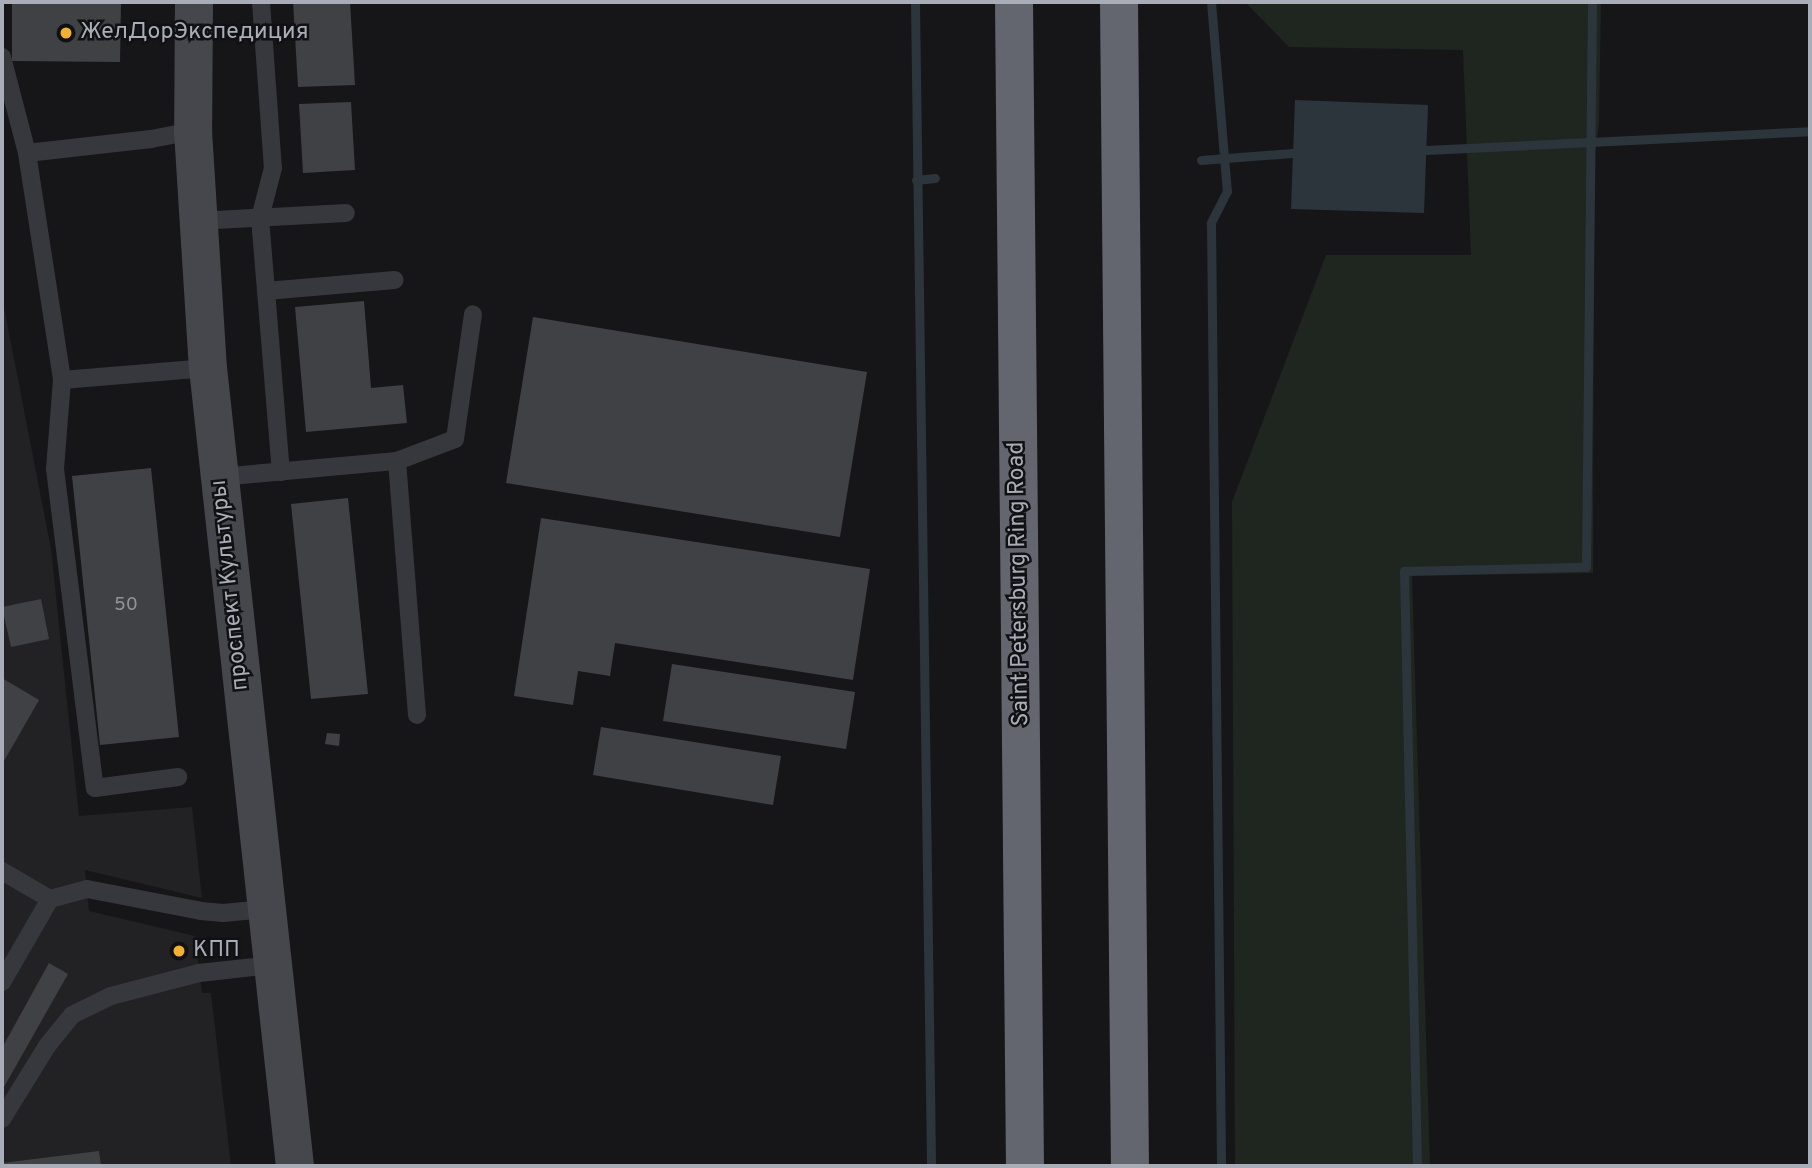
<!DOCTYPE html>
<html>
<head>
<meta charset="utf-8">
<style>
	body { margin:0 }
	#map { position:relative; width:1812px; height:1168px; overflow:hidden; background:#161618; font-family:Overpass,sans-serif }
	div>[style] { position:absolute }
	.built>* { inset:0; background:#222225 }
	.green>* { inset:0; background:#1e261f }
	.water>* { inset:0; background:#2c353c }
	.stream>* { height:9px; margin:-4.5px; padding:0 4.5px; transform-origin:4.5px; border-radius:4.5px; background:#2c353c }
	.building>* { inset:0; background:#404145 }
	.lane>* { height:18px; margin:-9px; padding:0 9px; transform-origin:9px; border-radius:9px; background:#37383d }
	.secondary>* { height:38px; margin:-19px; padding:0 19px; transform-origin:19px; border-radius:19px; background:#45474d }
	.highway>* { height:38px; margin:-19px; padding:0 19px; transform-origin:19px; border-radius:19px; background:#63666e }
	.dots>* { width:19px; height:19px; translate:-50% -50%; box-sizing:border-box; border:4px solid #111113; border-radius:50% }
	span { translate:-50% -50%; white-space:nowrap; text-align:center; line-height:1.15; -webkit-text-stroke:5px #111113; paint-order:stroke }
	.number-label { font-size:19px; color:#8e929b }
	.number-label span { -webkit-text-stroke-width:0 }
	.poi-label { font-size:23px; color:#a8adb8 }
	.left { translate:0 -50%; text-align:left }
	.street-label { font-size:23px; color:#a8adb8 }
	.frame { position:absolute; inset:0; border:4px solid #a8adb8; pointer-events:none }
</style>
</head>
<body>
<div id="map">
	<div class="built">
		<div style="clip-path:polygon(2px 297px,51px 549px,79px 816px,192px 807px,202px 898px,85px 870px,89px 911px,195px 936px,202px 993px,211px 993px,231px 1166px,2px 1166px)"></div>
	</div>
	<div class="green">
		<div style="clip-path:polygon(1245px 2px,1601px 2px,1599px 122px,1594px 163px,1593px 573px,1412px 576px,1430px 1166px,1235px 1166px,1232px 502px,1326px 255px,1471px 255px,1463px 50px,1289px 47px)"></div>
	</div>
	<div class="water">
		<div style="clip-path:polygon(1295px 100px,1428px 105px,1424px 213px,1291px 209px)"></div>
	</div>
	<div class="stream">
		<div style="left:915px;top:2px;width:1164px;rotate:89.21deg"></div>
		<div style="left:1211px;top:2px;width:190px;rotate:85.2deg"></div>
		<div style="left:1227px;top:191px;width:36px;rotate:117deg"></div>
		<div style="left:1211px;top:223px;width:943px;rotate:89.39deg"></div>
		<div style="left:1426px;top:150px;width:384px;rotate:-2.8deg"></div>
		<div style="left:1201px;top:160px;width:92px;rotate:-4.4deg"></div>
		<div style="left:916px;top:180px;width:19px;rotate:-6deg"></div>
		<div style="left:1417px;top:1166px;width:595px;rotate:-91.25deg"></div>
		<div style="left:1404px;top:571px;width:182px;rotate:-1.3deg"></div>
		<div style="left:1586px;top:567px;width:565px;rotate:-89.39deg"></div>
	</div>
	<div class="building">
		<div style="clip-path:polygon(12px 2px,121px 2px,120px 62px,12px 61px)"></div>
		<div style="clip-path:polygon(293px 2px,350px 2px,355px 85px,298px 87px)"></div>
		<div style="clip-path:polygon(351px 102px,355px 170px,303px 173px,299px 104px)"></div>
		<div style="clip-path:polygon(364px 301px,371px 388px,403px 385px,407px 423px,306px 432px,295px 307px)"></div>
		<div style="clip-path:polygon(533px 317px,867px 372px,840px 537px,506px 483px)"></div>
		<div style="clip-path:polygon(151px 468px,179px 737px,100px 745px,72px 476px)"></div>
		<div style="clip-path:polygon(348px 498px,368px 694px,311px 699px,291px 504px)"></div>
		<div style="clip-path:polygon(541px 518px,870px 569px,853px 680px,615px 643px,610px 676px,578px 671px,573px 705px,514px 696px)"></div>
		<div style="clip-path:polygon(41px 599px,49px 639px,11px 647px,2px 607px)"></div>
		<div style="clip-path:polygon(672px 664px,855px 692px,846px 749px,663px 721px)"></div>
		<div style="clip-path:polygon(2px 678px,39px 700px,4px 761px,2px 760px)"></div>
		<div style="clip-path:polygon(601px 727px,781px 756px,773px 805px,593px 775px)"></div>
		<div style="clip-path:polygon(327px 733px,340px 734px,339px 746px,325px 744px)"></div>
		<div style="clip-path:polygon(186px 944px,187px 955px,173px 957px,171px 946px)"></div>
		<div style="clip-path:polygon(49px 963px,68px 974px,4px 1087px,2px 1085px,2px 1048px)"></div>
		<div style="clip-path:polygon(99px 1151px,101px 1166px,2px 1166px,2px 1163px)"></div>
	</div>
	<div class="lane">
		<div style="left:261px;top:2px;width:166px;rotate:85.9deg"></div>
		<div style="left:273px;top:168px;width:52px;rotate:104.6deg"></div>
		<div style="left:260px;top:218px;width:255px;rotate:85.3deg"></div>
		<div style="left:2px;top:57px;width:99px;rotate:75.4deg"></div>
		<div style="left:27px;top:153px;width:125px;rotate:-6.4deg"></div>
		<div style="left:151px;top:139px;width:43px;rotate:-10.8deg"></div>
		<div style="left:27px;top:153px;width:230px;rotate:81.2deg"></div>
		<div style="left:62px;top:380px;width:89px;rotate:94.5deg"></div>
		<div style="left:55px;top:469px;width:321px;rotate:82.9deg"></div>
		<div style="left:95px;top:788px;width:84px;rotate:-7.5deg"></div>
		<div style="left:198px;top:221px;width:148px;rotate:-3.1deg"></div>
		<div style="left:266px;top:291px;width:129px;rotate:-4.9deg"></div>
		<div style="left:62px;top:380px;width:146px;rotate:-4.7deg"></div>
		<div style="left:220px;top:477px;width:178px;rotate:-5.2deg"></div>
		<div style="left:417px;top:715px;width:255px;rotate:-94.5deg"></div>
		<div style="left:397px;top:461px;width:62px;rotate:-20.8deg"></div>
		<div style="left:455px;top:439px;width:126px;rotate:-81.8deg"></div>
		<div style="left:2px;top:871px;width:56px;rotate:30.3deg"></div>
		<div style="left:50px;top:899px;width:96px;rotate:120deg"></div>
		<div style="left:50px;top:899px;width:38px;rotate:-15deg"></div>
		<div style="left:87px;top:889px;width:116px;rotate:10.9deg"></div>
		<div style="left:201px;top:911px;width:22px;rotate:5deg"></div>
		<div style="left:223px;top:913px;width:42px;rotate:-5.4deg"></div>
		<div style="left:2px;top:1119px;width:86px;rotate:-58.3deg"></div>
		<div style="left:47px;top:1046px;width:40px;rotate:-51deg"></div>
		<div style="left:72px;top:1015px;width:43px;rotate:-26deg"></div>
		<div style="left:111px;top:996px;width:91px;rotate:-14.6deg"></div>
		<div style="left:199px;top:973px;width:72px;rotate:-6.3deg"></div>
	</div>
	<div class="secondary">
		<div style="left:194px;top:2px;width:129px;rotate:90.4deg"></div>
		<div style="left:193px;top:131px;width:237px;rotate:86.4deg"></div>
		<div style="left:208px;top:368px;width:803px;rotate:83.78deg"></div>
	</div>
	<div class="highway">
		<div style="left:1014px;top:2px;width:1164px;rotate:89.46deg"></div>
		<div style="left:1119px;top:2px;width:1164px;rotate:89.46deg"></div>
	</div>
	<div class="dots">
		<div style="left:66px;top:33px;background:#f2b134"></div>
		<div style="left:179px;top:951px;background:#f2b134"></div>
	</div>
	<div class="number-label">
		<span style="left:126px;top:606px">50</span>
	</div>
	<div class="poi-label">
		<span class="left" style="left:80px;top:33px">ЖелДорЭкспедиция</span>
		<span class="left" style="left:193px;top:951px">КПП</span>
	</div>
	<div class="street-label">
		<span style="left:1020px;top:584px;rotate:-91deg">Saint Petersburg Ring Road</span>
		<span style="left:231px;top:585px;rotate:-96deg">проспект Культуры</span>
	</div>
	<div class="frame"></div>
</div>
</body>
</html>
